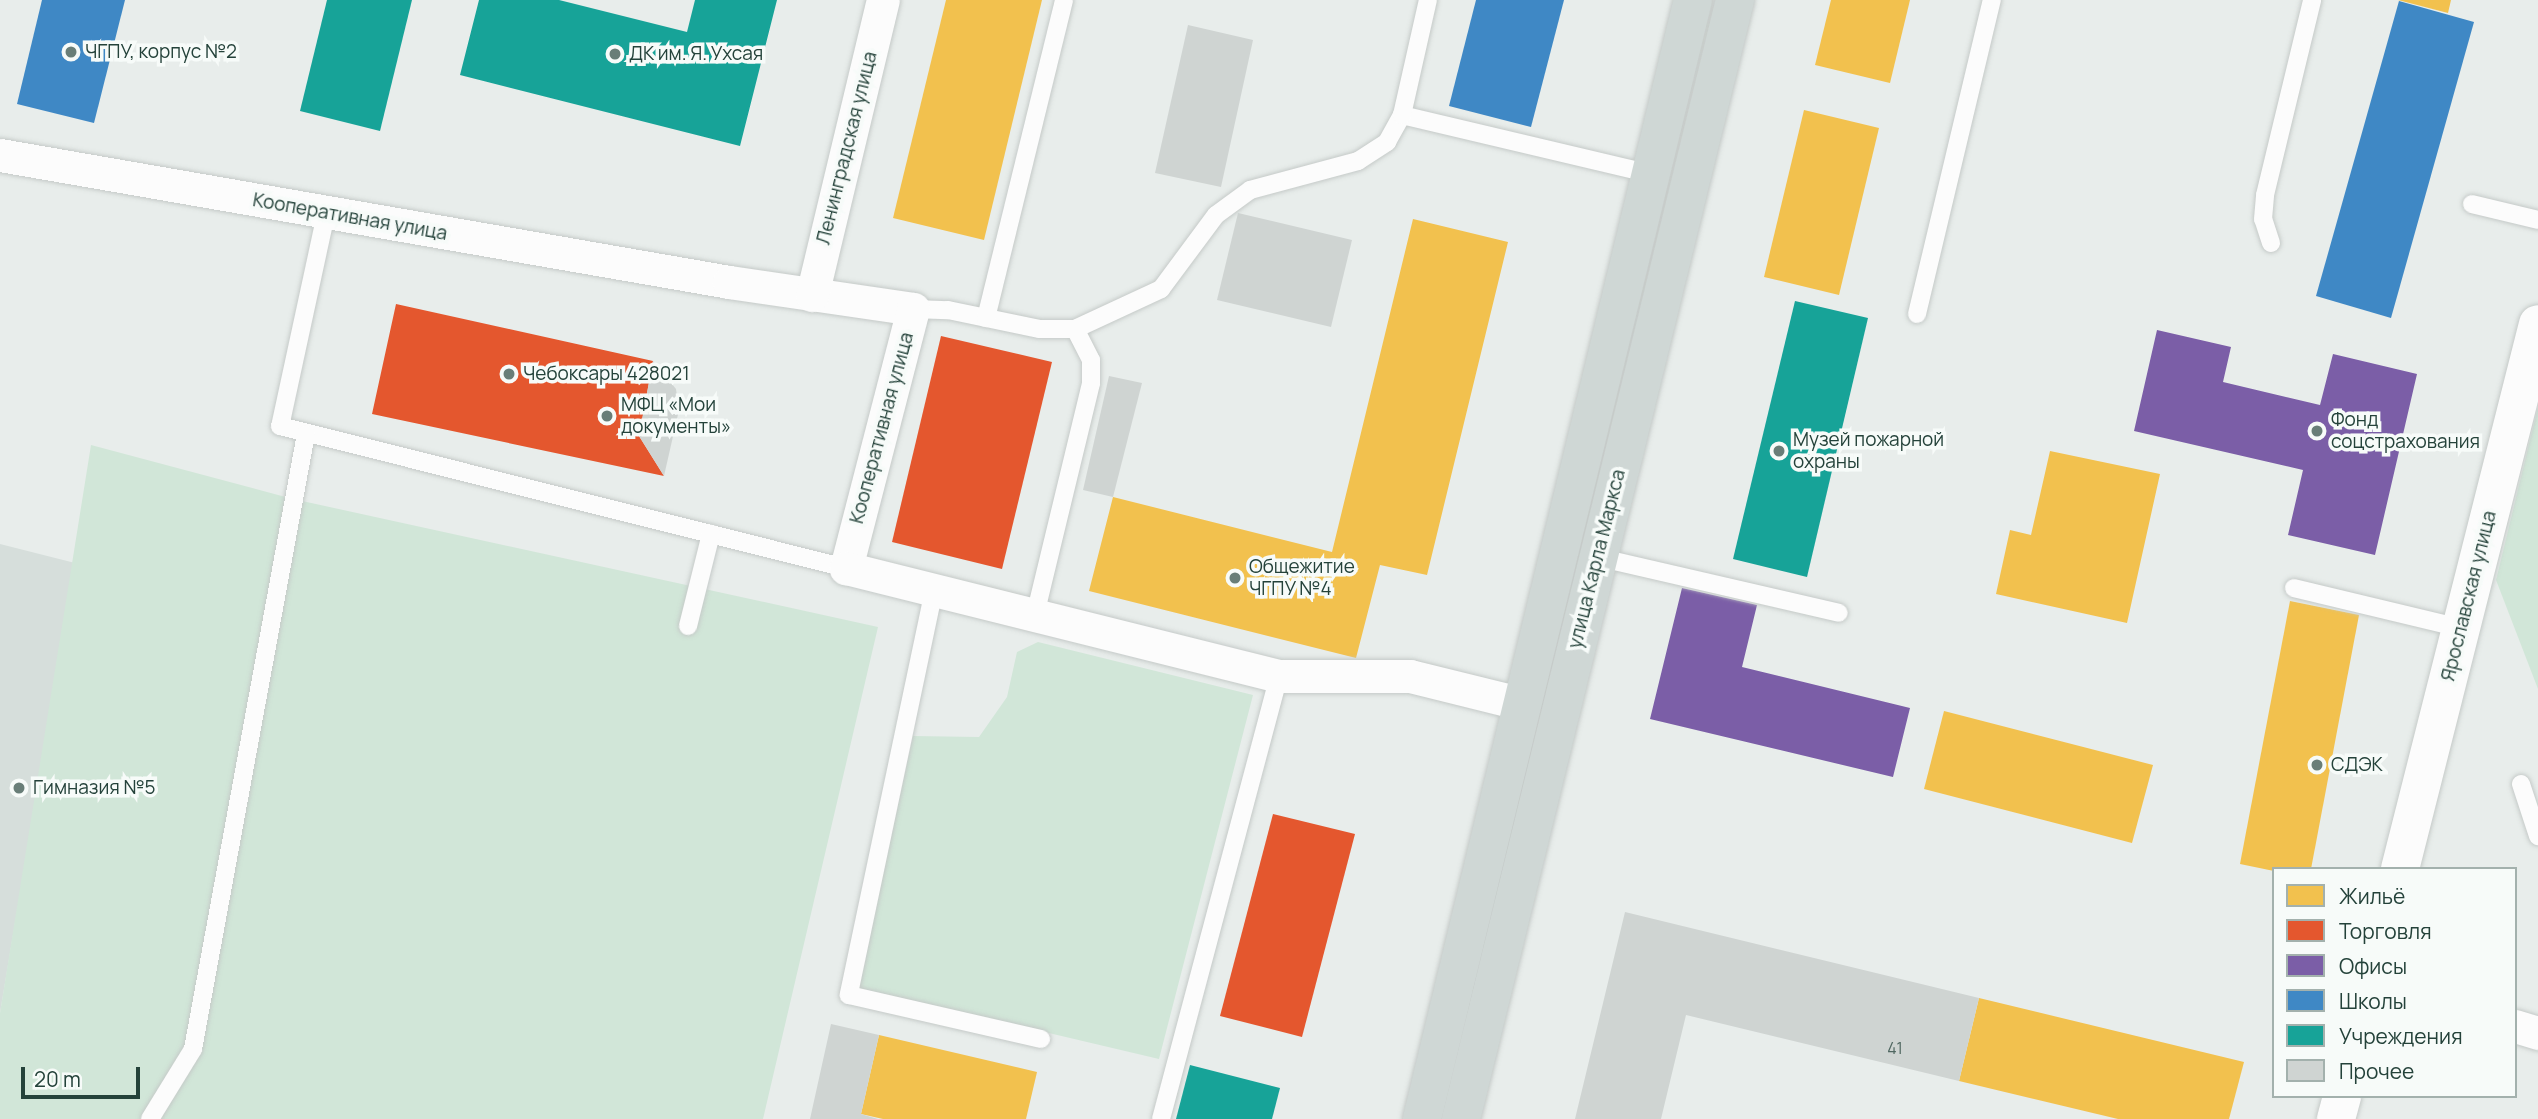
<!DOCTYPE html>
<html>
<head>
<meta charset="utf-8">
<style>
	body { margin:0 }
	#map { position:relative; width:2538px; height:1119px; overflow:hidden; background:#e8edeb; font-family:Manrope,sans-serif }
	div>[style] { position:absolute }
	.built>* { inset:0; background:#d6dedb }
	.green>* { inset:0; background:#d1e6d8 }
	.homes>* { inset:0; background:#f2c14e }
	.shops>* { inset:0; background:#e4572e }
	.offices>* { inset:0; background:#7b5ea7 }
	.schools>* { inset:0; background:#3f88c5 }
	.public>* { inset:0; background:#17a398 }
	.building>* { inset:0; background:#cfd4d2 }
	.roads { filter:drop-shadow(0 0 2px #c5cac8) drop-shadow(0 0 2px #c5cac8) }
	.lane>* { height:18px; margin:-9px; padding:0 9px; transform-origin:9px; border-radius:9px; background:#fcfcfc }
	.street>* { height:33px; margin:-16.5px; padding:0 16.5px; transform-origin:16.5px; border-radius:16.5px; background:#fcfcfc }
	.secondary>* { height:38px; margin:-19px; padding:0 19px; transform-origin:19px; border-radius:19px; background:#fcfcfc }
	.primary>* { height:38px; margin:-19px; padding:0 19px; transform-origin:19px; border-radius:19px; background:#cfd7d5 }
	.dots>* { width:19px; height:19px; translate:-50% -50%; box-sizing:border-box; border:4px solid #f7fbf9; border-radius:50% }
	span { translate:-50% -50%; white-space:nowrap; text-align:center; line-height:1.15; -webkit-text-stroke:7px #f7fbf9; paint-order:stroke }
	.number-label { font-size:16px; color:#506761 }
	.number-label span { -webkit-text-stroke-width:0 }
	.poi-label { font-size:19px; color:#24423a }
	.left { translate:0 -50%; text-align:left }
	.street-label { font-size:19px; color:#24423a }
	.legend { position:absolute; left:2272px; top:867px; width:245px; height:231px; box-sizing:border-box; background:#f7fbf9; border:2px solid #a3b1ad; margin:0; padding:9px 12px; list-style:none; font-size:21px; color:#24423a }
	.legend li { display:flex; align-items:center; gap:14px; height:35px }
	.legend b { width:35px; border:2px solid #a3b1ad }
	.scale { position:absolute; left:21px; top:1067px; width:119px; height:32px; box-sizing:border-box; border:4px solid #24423a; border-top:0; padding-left:9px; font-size:21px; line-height:24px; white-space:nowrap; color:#24423a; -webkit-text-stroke:5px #f7fbf9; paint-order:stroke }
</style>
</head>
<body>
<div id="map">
	<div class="built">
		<div style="clip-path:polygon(0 544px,75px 563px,0 1013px)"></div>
	</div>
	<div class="green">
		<div style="clip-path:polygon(2538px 407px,2538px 689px,2496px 580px)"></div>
		<div style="clip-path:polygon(91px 445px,293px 499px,878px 627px,763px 1119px,0 1119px,0 1013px)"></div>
		<div style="clip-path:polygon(1038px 642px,1253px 695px,1159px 1059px,858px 988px,913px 736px,979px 737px,1007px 697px,1017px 652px)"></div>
	</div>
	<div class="homes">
		<div style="clip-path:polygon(946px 0,1042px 0,984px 240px,893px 218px)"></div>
		<div style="clip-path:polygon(1831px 0,1910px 0,1890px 83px,1815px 65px)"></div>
		<div style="clip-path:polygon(2398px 0,2451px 0,2448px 13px)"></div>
		<div style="clip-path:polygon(1804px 110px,1879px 128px,1839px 295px,1764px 277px)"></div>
		<div style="clip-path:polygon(1413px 219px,1508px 242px,1427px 575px,1380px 565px,1356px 658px,1089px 591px,1113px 497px,1332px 552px)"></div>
		<div style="clip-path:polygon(2050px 451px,2160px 474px,2127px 623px,1996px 594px,2010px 530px,2031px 535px)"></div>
		<div style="clip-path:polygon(2290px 601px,2359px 615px,2311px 869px,2274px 871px,2240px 864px)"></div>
		<div style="clip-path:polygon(1944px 711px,2153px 765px,2132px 843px,1924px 789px)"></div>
		<div style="clip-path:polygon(1979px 998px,2244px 1062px,2229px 1119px,2118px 1119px,1959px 1081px)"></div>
		<div style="clip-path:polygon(879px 1035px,1037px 1072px,1026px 1119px,883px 1119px,861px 1114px)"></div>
	</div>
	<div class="shops">
		<div style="clip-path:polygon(396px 304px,653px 361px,639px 436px,664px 476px,372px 414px)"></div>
		<div style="clip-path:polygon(941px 336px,1052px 362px,1002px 569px,892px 542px)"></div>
		<div style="clip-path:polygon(1273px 814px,1355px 834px,1302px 1037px,1220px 1016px)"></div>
	</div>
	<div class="offices">
		<div style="clip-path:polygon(2157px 330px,2231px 347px,2223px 382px,2320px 405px,2333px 354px,2417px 374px,2375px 555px,2288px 535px,2303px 470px,2134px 431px)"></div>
		<div style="clip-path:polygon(1682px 588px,1757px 605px,1742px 667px,1910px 708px,1893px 777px,1650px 719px)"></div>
	</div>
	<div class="schools">
		<div style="clip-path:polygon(42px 0,125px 0,94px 123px,17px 104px)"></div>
		<div style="clip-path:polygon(1476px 0,1564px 0,1531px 127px,1449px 106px)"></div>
		<div style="clip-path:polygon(2399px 1px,2474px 22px,2391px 318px,2316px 296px)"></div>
	</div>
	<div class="public">
		<div style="clip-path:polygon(327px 0,412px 0,380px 131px,300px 111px)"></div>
		<div style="clip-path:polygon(479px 0,559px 0,687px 32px,695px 0,777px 0,740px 146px,460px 75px)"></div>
		<div style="clip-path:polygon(1795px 301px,1868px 318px,1807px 577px,1733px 559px)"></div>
		<div style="clip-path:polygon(1190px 1065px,1280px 1088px,1272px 1119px,1176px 1119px)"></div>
	</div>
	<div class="building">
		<div style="clip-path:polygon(1188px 25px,1253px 40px,1221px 187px,1155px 173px)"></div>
		<div style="clip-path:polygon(1238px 213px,1352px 240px,1331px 327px,1217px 300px)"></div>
		<div style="clip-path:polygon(653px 361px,676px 389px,679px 410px,664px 476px,639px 436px)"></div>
		<div style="clip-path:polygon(1109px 376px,1142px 383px,1113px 497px,1083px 490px)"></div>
		<div style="clip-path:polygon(1625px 912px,1979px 998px,1959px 1081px,1686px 1015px,1661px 1119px,1575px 1119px)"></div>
		<div style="clip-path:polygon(831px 1024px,879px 1035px,861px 1114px,878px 1119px,810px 1119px)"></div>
	</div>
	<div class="roads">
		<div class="lane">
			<div style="left:1402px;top:115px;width:256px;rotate:13.3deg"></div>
			<div style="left:2472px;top:204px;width:68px;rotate:13.6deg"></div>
			<div style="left:326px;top:214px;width:217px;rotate:102.2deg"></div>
			<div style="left:280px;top:426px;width:584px;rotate:14.08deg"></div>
			<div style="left:2271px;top:243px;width:25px;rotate:-108deg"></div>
			<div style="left:2263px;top:219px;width:24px;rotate:-85deg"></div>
			<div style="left:2265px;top:195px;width:201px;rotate:-76.4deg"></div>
			<div style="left:913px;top:309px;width:35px;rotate:2deg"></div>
			<div style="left:948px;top:310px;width:94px;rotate:11.7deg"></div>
			<div style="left:1040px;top:329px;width:35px"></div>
			<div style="left:1075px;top:329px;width:95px;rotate:-24.9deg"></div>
			<div style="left:1161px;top:289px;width:92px;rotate:-53.4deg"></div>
			<div style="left:1216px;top:215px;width:42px;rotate:-36.3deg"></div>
			<div style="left:1250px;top:190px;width:112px;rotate:-15deg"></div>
			<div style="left:1358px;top:161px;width:35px;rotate:-33deg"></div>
			<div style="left:1387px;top:142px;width:31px;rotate:-61deg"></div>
			<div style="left:1402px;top:115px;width:118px;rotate:-77.3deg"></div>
			<div style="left:1917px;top:314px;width:323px;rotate:-76.6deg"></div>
			<div style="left:986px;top:318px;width:327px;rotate:-76.2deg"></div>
			<div style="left:1597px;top:557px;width:248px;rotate:13deg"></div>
			<div style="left:2294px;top:588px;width:172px;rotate:13.5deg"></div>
			<div style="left:934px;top:590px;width:414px;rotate:101.9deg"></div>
			<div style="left:849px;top:995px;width:197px;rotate:12.9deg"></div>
			<div style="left:1035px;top:615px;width:239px;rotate:-76.4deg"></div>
			<div style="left:1091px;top:383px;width:23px;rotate:-90deg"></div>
			<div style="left:1091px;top:360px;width:35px;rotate:-117deg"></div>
			<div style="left:688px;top:626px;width:95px;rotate:-76deg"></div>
			<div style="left:2521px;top:784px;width:55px;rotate:71.9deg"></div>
			<div style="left:150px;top:1119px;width:82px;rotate:-58.4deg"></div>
			<div style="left:193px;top:1049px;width:625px;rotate:-79.59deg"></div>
			<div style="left:1161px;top:1119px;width:458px;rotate:-75.1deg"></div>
		</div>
		<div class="street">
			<div style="left:0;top:155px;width:740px;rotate:9.88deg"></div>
			<div style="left:729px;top:282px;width:186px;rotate:8.3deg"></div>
			<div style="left:913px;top:309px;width:268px;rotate:104.5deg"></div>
			<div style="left:846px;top:568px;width:446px;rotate:14deg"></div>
			<div style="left:1279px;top:676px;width:131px"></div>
			<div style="left:1410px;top:676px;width:116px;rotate:13.9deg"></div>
			<div style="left:812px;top:295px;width:303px;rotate:-76.5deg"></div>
			<div style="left:2515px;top:1026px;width:24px;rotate:17deg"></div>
		</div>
		<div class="secondary">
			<div style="left:2400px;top:869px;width:562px;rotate:-75.79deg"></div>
			<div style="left:2336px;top:1119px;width:24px;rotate:-75deg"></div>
		</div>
		<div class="primary">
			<div style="left:1422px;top:1119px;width:1151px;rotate:-76.39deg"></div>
			<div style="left:1461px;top:1119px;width:1152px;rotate:-76.24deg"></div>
		</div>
	</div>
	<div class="dots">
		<div style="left:71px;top:52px;background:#697e78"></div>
		<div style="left:615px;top:54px;background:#697e78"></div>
		<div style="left:509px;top:374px;background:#697e78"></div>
		<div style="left:607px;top:416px;background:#697e78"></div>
		<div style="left:2317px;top:431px;background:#697e78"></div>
		<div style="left:1779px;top:451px;background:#697e78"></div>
		<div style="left:1235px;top:578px;background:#697e78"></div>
		<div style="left:2317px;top:765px;background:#697e78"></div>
		<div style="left:19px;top:788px;background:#697e78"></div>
	</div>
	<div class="number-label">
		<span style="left:1895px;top:1048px">41</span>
	</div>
	<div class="poi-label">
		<span class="left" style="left:85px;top:52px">ЧГПУ, корпус №2</span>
		<span class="left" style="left:629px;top:54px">ДК им. Я. Ухсая</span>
		<span class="left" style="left:523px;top:374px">Чебоксары 428021</span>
		<span class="left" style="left:621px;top:416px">МФЦ «Мои<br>документы»</span>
		<span class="left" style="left:2331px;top:431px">Фонд<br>соцстрахования</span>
		<span class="left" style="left:1793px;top:451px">Музей пожарной<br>охраны</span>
		<span class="left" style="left:1249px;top:578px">Общежитие<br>ЧГПУ №4</span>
		<span class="left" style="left:2331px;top:765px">СДЭК</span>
		<span class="left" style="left:33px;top:788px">Гимназия №5</span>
	</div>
	<div class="street-label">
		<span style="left:847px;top:148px;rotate:-76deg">Ленинградская улица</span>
		<span style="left:350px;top:217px;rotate:10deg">Кооперативная улица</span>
		<span style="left:882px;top:428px;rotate:-75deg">Кооперативная улица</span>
		<span style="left:1597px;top:559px;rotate:-76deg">улица Карла Маркса</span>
		<span style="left:2469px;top:596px;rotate:-76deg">Ярославская улица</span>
	</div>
	<ul class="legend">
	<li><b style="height:19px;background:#f2c14e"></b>Жильё</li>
	<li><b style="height:19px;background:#e4572e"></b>Торговля</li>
	<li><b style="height:19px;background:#7b5ea7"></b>Офисы</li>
	<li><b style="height:19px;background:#3f88c5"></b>Школы</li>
	<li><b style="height:19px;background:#17a398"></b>Учреждения</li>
	<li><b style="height:19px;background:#cfd4d2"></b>Прочее</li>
	</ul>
	<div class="scale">20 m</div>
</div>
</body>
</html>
